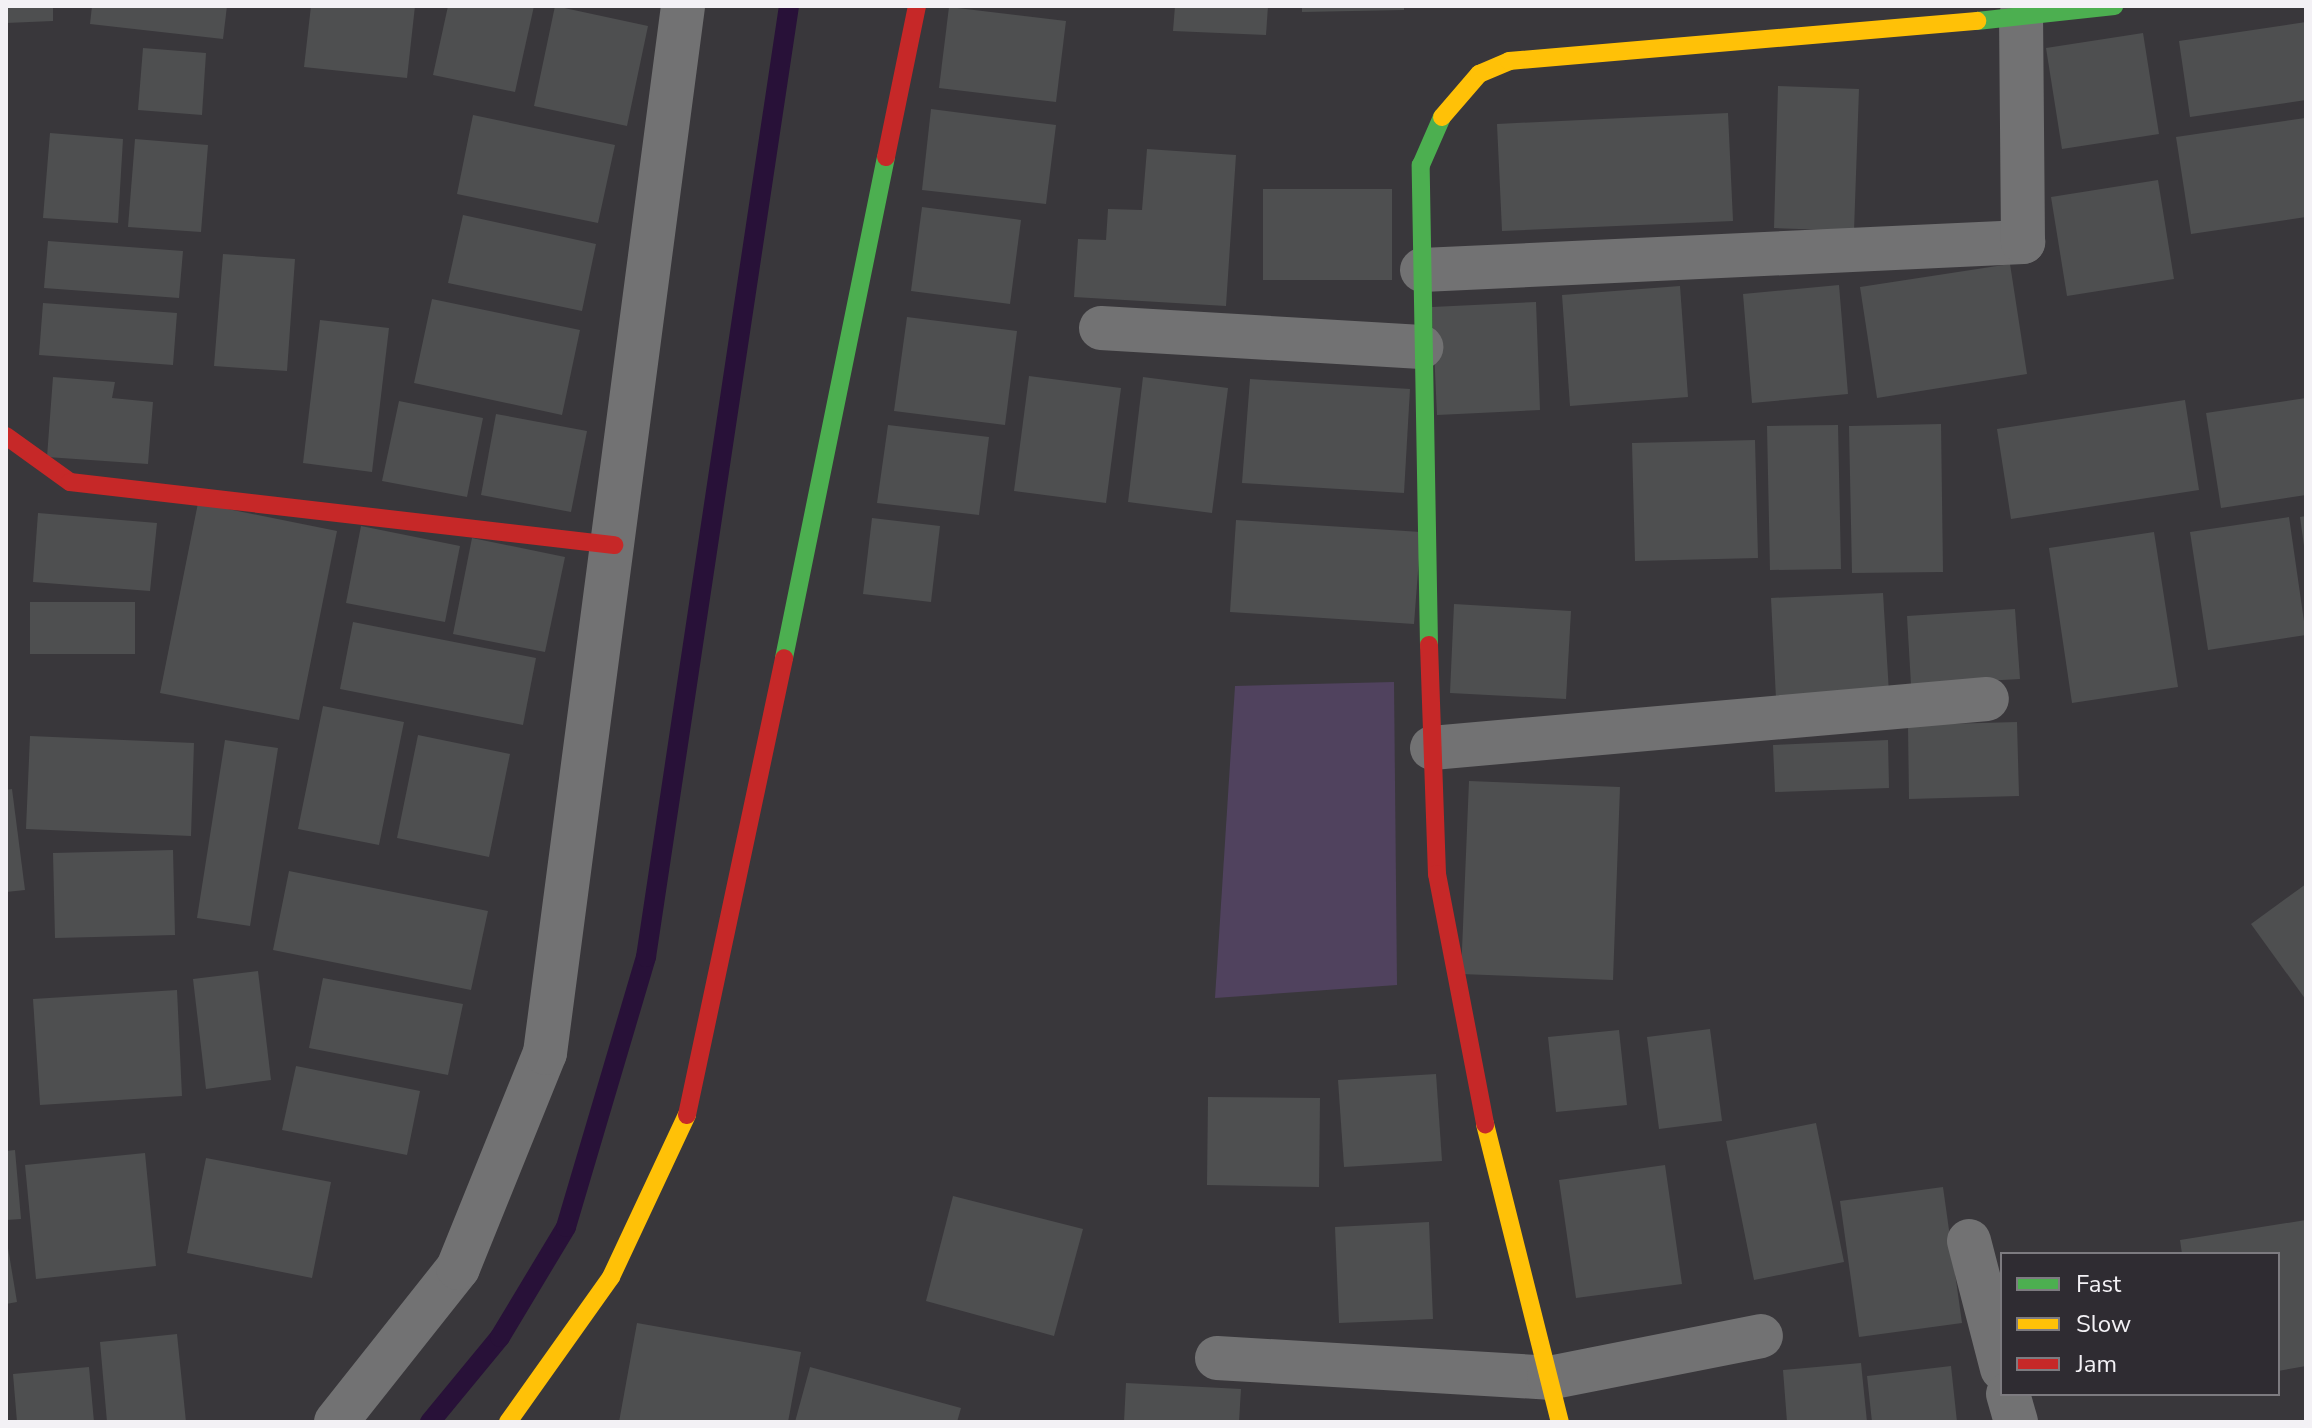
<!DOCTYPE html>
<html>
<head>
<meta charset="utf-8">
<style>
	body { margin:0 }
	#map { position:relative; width:2312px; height:1428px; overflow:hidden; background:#39373b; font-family:"Nunito Sans",sans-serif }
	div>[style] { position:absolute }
	.green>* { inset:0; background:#50425e }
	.stream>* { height:20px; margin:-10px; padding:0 10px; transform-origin:10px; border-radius:10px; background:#281138 }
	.building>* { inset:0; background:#4e4f50 }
	.street>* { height:44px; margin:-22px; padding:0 22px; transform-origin:22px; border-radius:22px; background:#727273 }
	.fast>* { height:18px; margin:-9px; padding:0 9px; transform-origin:9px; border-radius:9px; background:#4caf50 }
	.slow>* { height:18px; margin:-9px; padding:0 9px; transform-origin:9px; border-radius:9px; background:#ffc107 }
	.jam>* { height:18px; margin:-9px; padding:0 9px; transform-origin:9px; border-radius:9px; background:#c62828 }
	span { translate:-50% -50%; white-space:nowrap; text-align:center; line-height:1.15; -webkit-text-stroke:7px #2f2c32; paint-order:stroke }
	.frame { position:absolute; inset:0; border:8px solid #f3f1f5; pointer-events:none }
	.legend { position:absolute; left:2000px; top:1252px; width:280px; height:144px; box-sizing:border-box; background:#2f2c32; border:2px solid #7d7b80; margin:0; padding:10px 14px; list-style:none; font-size:24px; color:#f3f1f5 }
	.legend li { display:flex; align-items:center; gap:16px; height:40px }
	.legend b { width:40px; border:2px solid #7d7b80 }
</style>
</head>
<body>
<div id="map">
	<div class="green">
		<div style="clip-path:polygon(1394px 682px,1397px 985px,1215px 998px,1235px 686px)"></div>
	</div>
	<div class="stream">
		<div style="left:430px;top:1422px;width:110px;rotate:-50.5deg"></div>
		<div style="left:500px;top:1337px;width:128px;rotate:-59deg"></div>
		<div style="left:566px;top:1227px;width:282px;rotate:-73.5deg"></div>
		<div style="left:646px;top:957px;width:962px;rotate:-81.45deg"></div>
	</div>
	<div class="building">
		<div style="clip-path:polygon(6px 6px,53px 6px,53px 21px,6px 23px)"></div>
		<div style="clip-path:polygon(92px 6px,227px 6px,223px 39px,90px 24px)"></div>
		<div style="clip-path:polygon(311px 6px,415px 6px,407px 78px,304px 67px)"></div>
		<div style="clip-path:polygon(448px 6px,534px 6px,515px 92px,433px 75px)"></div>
		<div style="clip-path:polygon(555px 6px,648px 26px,627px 126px,534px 106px)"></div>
		<div style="clip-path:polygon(1175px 6px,1268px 6px,1266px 35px,1173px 31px)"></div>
		<div style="clip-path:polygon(1302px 6px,1404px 6px,1404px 10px,1302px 12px)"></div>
		<div style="clip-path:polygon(949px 7px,1066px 21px,1056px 102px,939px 88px)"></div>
		<div style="clip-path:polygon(2306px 22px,2306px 100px,2190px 117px,2179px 41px)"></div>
		<div style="clip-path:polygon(2143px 33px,2159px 134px,2062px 149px,2046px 48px)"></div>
		<div style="clip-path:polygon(143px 48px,206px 53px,202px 115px,138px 110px)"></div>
		<div style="clip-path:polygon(1778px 86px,1859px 89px,1854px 231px,1774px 228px)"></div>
		<div style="clip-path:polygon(931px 109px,1056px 125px,1046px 204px,922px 190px)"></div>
		<div style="clip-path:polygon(1728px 113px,1733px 221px,1502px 231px,1497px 124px)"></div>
		<div style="clip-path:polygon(473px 115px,615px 145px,598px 223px,457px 194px)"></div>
		<div style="clip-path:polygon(2305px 118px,2306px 217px,2191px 234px,2176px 137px)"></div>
		<div style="clip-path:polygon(50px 133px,123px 139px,118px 223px,43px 218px)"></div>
		<div style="clip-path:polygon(135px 139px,208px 145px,201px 232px,128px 227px)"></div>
		<div style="clip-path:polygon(1147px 149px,1236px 155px,1226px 306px,1074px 297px,1078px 239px,1106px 240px,1108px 209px,1142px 210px)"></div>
		<div style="clip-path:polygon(2158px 180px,2174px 279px,2067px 296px,2051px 197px)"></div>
		<div style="clip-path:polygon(1263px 189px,1392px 189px,1392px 280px,1263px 280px)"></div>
		<div style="clip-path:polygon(922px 207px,1021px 220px,1010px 304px,911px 291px)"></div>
		<div style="clip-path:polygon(463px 215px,596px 244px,582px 311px,448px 283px)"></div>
		<div style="clip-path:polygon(48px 241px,183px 251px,179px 298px,44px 288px)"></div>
		<div style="clip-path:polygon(223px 254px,295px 259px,287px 371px,214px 366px)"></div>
		<div style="clip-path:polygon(2010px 264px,2027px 374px,1877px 398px,1860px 287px)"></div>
		<div style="clip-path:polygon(1839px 285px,1848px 394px,1752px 403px,1743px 294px)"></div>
		<div style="clip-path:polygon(1680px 286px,1688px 397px,1570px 406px,1562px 295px)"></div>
		<div style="clip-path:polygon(432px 299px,580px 330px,562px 415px,414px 383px)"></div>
		<div style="clip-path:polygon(1536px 302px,1540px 410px,1437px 415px,1432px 307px)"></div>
		<div style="clip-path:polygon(43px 303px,177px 313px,173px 365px,39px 355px)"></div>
		<div style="clip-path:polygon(907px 317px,1017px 331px,1005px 425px,894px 411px)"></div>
		<div style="clip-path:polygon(320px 320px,389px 328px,372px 472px,303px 463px)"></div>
		<div style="clip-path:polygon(1029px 376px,1121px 388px,1106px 503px,1014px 491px)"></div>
		<div style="clip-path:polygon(53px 377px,115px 382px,112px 398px,153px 402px,148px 464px,47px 457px)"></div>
		<div style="clip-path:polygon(1143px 377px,1228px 388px,1212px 513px,1128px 502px)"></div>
		<div style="clip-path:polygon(1250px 379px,1410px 389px,1404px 493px,1242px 483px)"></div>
		<div style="clip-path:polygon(2306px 398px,2306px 495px,2221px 508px,2206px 413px)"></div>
		<div style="clip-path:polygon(2185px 400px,2199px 490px,2011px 519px,1997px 429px)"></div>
		<div style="clip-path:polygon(399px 401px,483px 418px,467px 497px,382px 481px)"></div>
		<div style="clip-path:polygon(496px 414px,587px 431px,571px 512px,481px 495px)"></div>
		<div style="clip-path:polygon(1941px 424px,1943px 572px,1852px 573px,1849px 426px)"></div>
		<div style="clip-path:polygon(888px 425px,989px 437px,979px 515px,877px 503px)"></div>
		<div style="clip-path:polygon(1838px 425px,1841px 569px,1770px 570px,1767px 426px)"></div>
		<div style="clip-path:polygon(1755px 440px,1758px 558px,1635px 561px,1632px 443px)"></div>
		<div style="clip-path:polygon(198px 503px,337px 531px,299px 720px,160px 693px)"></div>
		<div style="clip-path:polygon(38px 513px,157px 523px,150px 591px,33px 582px)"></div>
		<div style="clip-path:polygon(2306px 516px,2306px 546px,2304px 546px,2300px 517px)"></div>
		<div style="clip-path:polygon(2289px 517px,2306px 635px,2208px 650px,2190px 532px)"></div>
		<div style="clip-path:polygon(872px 518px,940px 526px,931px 602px,863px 594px)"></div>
		<div style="clip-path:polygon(1236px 520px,1421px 532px,1414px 624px,1230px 612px)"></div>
		<div style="clip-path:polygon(361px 526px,460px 546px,445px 622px,346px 603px)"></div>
		<div style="clip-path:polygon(2154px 532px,2178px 687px,2072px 703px,2049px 548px)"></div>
		<div style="clip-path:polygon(472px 538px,565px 557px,545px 652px,453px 634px)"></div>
		<div style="clip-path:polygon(1883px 593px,1889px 693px,1776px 699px,1771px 598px)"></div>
		<div style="clip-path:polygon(30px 602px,135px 602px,135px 654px,30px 654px)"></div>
		<div style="clip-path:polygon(1454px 604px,1571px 611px,1566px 699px,1450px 693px)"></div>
		<div style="clip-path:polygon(2015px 609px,2020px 679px,1911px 685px,1907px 616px)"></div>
		<div style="clip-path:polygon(353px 622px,536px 658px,523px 725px,340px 689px)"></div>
		<div style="clip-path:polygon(323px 706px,404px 722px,379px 845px,298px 829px)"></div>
		<div style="clip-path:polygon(2017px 722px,2019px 796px,1909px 799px,1908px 725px)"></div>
		<div style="clip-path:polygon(418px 735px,510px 754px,489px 857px,397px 838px)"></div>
		<div style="clip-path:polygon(30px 736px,194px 743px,191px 836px,26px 829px)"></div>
		<div style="clip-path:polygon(225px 740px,278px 748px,250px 926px,197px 918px)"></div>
		<div style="clip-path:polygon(1888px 740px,1889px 788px,1775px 792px,1773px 745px)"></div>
		<div style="clip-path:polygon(1469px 781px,1620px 787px,1613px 980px,1461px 974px)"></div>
		<div style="clip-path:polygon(12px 789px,25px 890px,6px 892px,6px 790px)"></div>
		<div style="clip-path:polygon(173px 850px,175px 935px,55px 938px,53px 853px)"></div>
		<div style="clip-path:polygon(289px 871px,488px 911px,471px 990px,273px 950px)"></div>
		<div style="clip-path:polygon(2306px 884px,2306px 1000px,2251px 924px)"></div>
		<div style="clip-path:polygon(258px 971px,271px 1080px,206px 1089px,193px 979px)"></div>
		<div style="clip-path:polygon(323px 978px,463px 1004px,448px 1075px,309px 1048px)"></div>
		<div style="clip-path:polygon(177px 990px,182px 1096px,40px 1105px,33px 999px)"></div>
		<div style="clip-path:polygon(1710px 1029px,1722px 1121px,1659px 1129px,1647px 1037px)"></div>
		<div style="clip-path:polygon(1619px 1030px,1627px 1105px,1556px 1112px,1548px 1037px)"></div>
		<div style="clip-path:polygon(296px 1066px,420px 1091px,407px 1155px,282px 1130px)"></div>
		<div style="clip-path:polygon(1436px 1074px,1442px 1161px,1344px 1167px,1338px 1080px)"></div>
		<div style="clip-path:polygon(1208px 1097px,1320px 1098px,1319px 1187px,1207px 1185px)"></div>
		<div style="clip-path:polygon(1816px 1123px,1844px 1262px,1754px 1280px,1726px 1141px)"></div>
		<div style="clip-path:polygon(15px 1150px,21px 1219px,6px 1220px,6px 1151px)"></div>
		<div style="clip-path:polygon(145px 1153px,156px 1266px,36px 1279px,25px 1165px)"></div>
		<div style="clip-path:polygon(206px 1158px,331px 1182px,312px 1278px,187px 1253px)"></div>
		<div style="clip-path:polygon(1665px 1165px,1682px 1284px,1576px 1298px,1559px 1180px)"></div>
		<div style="clip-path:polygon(1943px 1187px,1962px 1323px,1859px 1337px,1840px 1201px)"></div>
		<div style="clip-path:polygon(953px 1196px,1083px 1229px,1054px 1336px,926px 1301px)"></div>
		<div style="clip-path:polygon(2306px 1220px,2306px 1366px,2278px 1371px,2278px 1254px,2182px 1254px,2180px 1240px)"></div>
		<div style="clip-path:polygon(1429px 1222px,1433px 1319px,1339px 1323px,1335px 1227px)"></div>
		<div style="clip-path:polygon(6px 1236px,17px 1302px,6px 1304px)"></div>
		<div style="clip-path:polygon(637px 1323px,801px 1352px,788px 1422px,619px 1422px)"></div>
		<div style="clip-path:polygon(177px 1334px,186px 1422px,107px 1422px,100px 1342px)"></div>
		<div style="clip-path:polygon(1861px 1363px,1867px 1422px,1787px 1422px,1783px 1370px)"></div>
		<div style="clip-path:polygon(1951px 1366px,1957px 1422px,1872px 1422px,1867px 1376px)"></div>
		<div style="clip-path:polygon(89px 1367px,94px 1422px,17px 1422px,13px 1374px)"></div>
		<div style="clip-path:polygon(810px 1367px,961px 1408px,957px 1422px,795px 1422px)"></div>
		<div style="clip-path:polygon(1126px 1383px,1241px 1389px,1239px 1422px,1124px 1422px)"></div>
	</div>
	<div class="street">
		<div style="left:1422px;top:270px;width:602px;rotate:-2.67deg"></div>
		<div style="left:2023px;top:242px;width:226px;rotate:-90.5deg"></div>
		<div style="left:1101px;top:328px;width:321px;rotate:3.4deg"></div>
		<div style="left:1432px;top:748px;width:557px;rotate:-5.05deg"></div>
		<div style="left:1969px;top:1241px;width:132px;rotate:75.5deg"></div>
		<div style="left:1217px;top:1358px;width:333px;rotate:3.4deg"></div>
		<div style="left:1549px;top:1378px;width:216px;rotate:-11.2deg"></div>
		<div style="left:2008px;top:1394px;width:29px;rotate:74deg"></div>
		<div style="left:336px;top:1422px;width:196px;rotate:-51.6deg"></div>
		<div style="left:458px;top:1268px;width:232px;rotate:-68deg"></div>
		<div style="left:545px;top:1053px;width:1056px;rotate:-82.49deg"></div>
	</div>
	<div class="fast">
		<div style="left:1977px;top:21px;width:138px;rotate:-6.2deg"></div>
		<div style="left:1429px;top:645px;width:480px;rotate:-91deg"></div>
		<div style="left:1421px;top:165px;width:52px;rotate:-66.4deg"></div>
		<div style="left:784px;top:658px;width:511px;rotate:-78.49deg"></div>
	</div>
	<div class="slow">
		<div style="left:1442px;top:117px;width:57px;rotate:-49.3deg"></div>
		<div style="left:1479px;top:74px;width:33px;rotate:-23deg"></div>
		<div style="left:1509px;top:61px;width:470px;rotate:-4.9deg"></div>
		<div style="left:1485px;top:1124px;width:307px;rotate:75.9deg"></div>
		<div style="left:508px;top:1422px;width:178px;rotate:-54.6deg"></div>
		<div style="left:611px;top:1277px;width:179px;rotate:-64.9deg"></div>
	</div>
	<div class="jam">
		<div style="left:886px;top:157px;width:154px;rotate:-78.4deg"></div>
		<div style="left:6px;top:436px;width:79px;rotate:35.7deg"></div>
		<div style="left:70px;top:482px;width:548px;rotate:6.61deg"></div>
		<div style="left:1429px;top:645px;width:229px;rotate:88deg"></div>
		<div style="left:1437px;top:874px;width:255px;rotate:79.1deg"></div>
		<div style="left:687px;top:1115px;width:467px;rotate:-78deg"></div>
	</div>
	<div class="frame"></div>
	<ul class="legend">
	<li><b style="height:10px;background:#4caf50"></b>Fast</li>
	<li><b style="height:10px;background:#ffc107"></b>Slow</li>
	<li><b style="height:10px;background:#c62828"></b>Jam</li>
	</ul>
</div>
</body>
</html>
